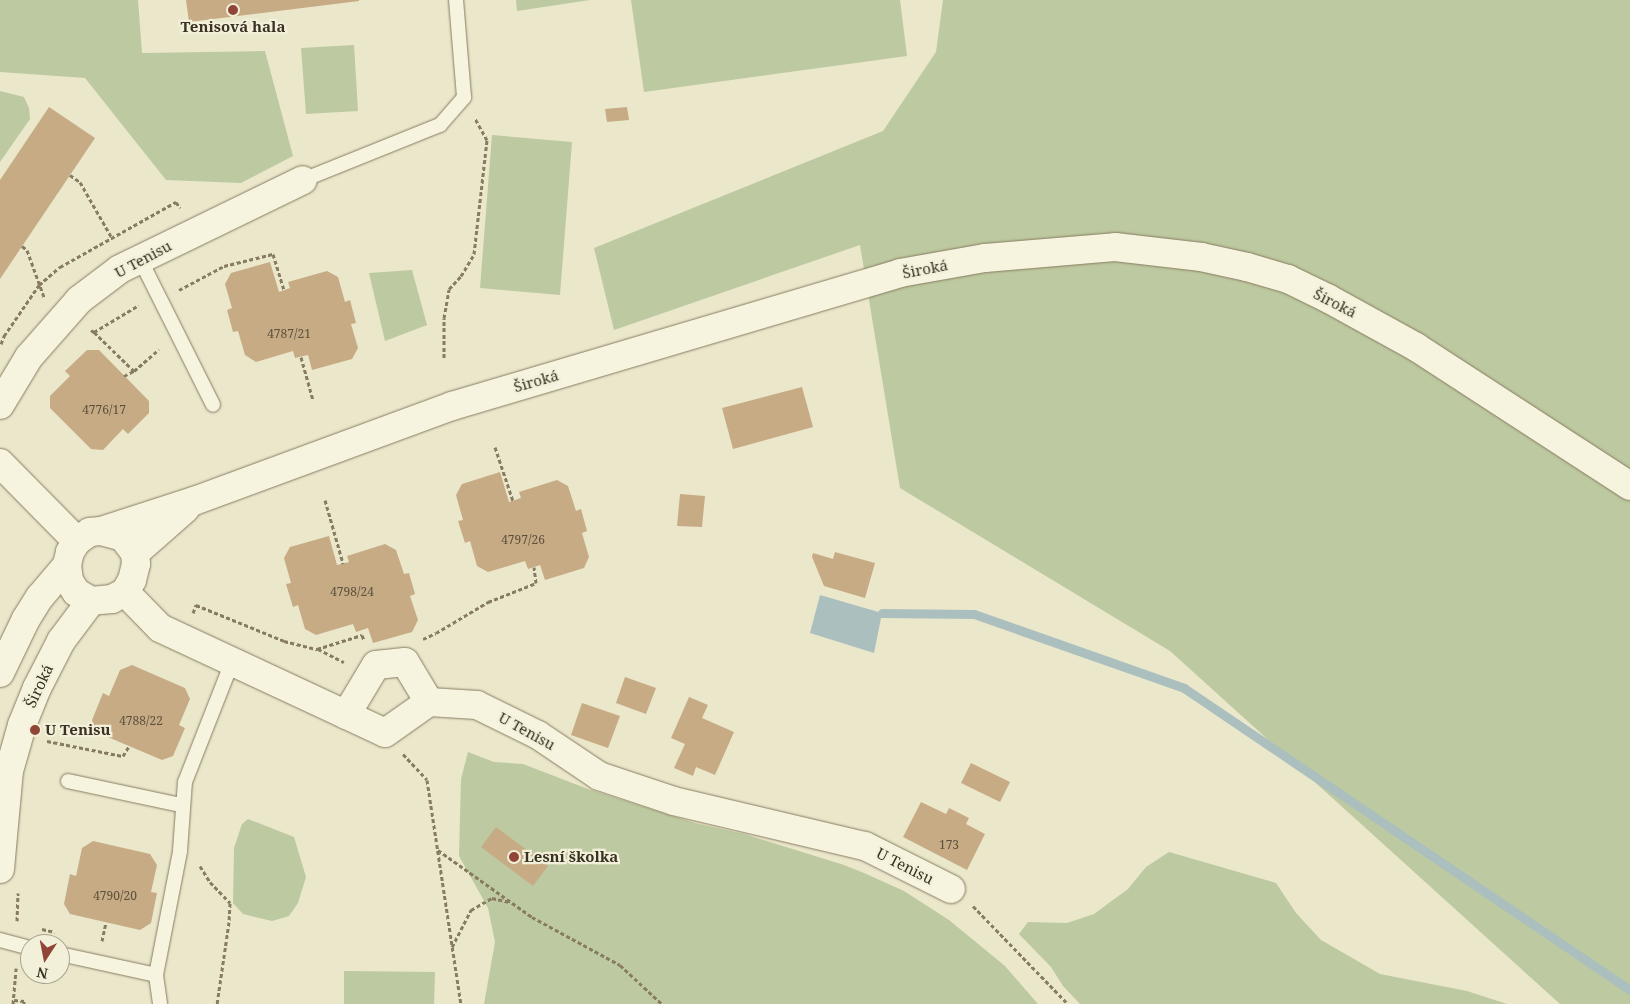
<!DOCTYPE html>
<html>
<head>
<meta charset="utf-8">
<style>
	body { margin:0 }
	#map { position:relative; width:1630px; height:1004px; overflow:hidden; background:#ebe7cb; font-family:"Noto Serif",serif }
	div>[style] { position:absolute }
	.green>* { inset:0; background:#bdc9a0 }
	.water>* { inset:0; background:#abc0be }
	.stream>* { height:9px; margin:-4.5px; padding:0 4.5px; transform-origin:4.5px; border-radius:4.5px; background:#abc0be }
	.building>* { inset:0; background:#c6ab85 }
	.path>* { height:3px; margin-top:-1.5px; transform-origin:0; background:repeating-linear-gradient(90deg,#877c61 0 4px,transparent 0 6.5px) }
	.roads { filter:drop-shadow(0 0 1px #877c61) drop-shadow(0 0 1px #877c61) }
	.lane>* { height:14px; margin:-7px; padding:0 7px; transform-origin:7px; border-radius:7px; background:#f6f3de }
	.street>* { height:28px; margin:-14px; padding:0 14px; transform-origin:14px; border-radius:14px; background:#f6f3de }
	.dots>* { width:14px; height:14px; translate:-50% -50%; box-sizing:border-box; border:2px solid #f3f0da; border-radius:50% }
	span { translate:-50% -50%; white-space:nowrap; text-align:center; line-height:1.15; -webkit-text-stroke:4.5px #f3f0da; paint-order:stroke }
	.number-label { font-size:12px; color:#5c503c }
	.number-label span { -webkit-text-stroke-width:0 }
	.poi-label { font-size:15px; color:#393123; font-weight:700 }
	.left { translate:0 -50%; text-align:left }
	.street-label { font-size:15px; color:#393123 }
	.north { position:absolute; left:20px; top:934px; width:50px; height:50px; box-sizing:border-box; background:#f3f0da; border:1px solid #a9a491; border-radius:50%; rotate:191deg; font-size:14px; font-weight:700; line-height:20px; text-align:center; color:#393123 }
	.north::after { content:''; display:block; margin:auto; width:18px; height:22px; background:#904536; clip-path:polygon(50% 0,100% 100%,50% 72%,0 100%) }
</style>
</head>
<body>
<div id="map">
	<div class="green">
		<div style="clip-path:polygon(0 0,138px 0,142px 53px,265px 51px,293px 156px,241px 183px,166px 180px,85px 78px,0 72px)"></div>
		<div style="clip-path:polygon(516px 0,590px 0,517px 11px)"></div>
		<div style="clip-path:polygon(631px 0,900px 0,907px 56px,644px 92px)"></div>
		<div style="clip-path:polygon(943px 0,1630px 0,1630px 1004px,1560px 1004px,1170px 651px,900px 488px,860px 245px,614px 330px,594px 248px,883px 131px,936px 52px)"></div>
		<div style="clip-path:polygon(354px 45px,358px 111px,306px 114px,301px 48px)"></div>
		<div style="clip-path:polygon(0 91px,24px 97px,29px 108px,30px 119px,0 162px)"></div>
		<div style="clip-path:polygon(492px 135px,572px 142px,560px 295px,480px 288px)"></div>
		<div style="clip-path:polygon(412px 270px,427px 325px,385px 341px,369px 273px)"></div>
		<div style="clip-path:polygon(468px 752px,494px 762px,523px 764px,588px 789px,695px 823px,744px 834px,844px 865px,864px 873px,904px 891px,949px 920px,1005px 966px,1038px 1004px,484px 1004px,495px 942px,488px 908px,459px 856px,461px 779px)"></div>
		<div style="clip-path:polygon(248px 819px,294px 837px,306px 877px,298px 903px,289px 916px,272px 921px,243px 914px,233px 903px,234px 848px,242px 824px)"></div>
		<div style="clip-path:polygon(1169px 852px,1276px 883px,1296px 913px,1321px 940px,1380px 974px,1467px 991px,1507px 1004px,1080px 1004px,1063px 986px,1051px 967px,1019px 934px,1028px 922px,1067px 923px,1094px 914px,1128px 889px,1146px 867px)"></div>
		<div style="clip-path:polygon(344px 971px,435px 972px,434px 1004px,344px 1004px)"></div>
	</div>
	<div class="water">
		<div style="clip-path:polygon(820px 595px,882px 613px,874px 653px,810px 633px)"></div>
	</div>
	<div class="stream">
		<div style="left:882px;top:613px;width:92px;rotate:0.6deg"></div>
		<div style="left:974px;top:614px;width:223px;rotate:19.4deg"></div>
		<div style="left:1184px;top:688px;width:539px;rotate:34.1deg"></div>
	</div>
	<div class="building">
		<div style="clip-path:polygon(186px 0,359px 0,359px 1px,189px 22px)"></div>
		<div style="clip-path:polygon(49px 107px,95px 138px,0 279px,0 180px)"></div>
		<div style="clip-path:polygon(627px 107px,629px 120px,607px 122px,605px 109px)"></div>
		<div style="clip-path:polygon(270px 262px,279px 292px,290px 288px,288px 282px,327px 271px,338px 277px,345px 302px,350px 300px,356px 323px,351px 324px,358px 348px,352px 359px,312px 370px,308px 355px,295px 358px,293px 351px,256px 362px,245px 355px,238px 331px,233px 332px,227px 310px,232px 308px,225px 284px,231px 273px)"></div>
		<div style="clip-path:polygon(87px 350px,99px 350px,149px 401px,149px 413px,128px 434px,123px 429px,103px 450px,91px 449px,50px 408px,50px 396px,70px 376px,65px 371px)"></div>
		<div style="clip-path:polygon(802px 387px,813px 427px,733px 449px,722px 408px)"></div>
		<div style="clip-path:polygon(500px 472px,509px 502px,521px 498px,519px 492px,557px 480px,568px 486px,576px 511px,581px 509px,587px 531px,582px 533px,589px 557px,584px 568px,545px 580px,540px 565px,528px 569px,525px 561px,488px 572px,477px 566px,470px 541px,465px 543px,458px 521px,463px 520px,456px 495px,462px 484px)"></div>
		<div style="clip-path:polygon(680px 494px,705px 496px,702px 527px,677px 526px)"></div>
		<div style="clip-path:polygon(329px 536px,337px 565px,349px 562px,347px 556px,385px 544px,396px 550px,404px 574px,409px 573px,415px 594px,410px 596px,418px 620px,412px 632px,373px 643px,368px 628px,356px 632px,353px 624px,316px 635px,305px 629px,298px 605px,293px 607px,286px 584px,291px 583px,284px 558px,290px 547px)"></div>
		<div style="clip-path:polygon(835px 552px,875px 563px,865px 598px,824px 586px,812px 557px,813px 553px,833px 559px)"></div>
		<div style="clip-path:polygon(132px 665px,185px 688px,190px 699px,179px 725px,185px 728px,173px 756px,162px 760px,96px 732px,92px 720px,103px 693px,109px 696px,120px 670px)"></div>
		<div style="clip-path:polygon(625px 677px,656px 688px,646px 714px,616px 703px)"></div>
		<div style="clip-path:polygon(689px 697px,708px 705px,702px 718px,734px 732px,715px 775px,696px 767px,693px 776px,674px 768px,685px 744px,671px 738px)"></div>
		<div style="clip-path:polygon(582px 703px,620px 716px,608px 748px,571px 735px)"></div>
		<div style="clip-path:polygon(971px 763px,1010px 782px,1000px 802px,961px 783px)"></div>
		<div style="clip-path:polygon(921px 802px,946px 814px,949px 808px,969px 818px,966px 824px,985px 834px,967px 870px,903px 837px)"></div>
		<div style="clip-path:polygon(496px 827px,548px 866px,533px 886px,481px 847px)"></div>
		<div style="clip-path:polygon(93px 841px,150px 854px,157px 865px,151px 892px,157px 893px,151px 923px,140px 930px,70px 914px,64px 904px,70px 874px,76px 876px,82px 848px)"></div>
	</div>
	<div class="path">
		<div style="left:70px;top:175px;width:12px;rotate:35deg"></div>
		<div style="left:80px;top:182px;width:64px;rotate:60.3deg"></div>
		<div style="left:22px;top:246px;width:6px;rotate:39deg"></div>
		<div style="left:27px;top:250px;width:50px;rotate:70.1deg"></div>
		<div style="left:179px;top:290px;width:51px;rotate:-28.1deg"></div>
		<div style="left:224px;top:266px;width:50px;rotate:-13.8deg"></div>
		<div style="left:273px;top:254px;width:38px;rotate:73deg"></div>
		<div style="left:91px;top:330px;width:4px;rotate:34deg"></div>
		<div style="left:94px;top:332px;width:52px;rotate:-31deg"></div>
		<div style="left:94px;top:332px;width:56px;rotate:44.3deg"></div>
		<div style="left:134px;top:371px;width:33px;rotate:-41deg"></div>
		<div style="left:1px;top:344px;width:9px;rotate:-69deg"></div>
		<div style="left:4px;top:336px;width:62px;rotate:-55.5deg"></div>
		<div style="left:39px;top:285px;width:28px;rotate:-41deg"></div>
		<div style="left:60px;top:267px;width:133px;rotate:-29.3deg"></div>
		<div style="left:176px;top:202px;width:7px;rotate:56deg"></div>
		<div style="left:301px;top:357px;width:45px;rotate:74.4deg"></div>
		<div style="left:444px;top:358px;width:40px;rotate:-90deg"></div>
		<div style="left:444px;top:318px;width:29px;rotate:-80deg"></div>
		<div style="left:449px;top:289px;width:18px;rotate:-47deg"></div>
		<div style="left:461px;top:276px;width:26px;rotate:-59deg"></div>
		<div style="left:474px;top:254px;width:115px;rotate:-83.5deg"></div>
		<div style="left:487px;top:140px;width:25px;rotate:-119deg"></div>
		<div style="left:124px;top:376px;width:11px;rotate:-27deg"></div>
		<div style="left:495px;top:447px;width:57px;rotate:71.6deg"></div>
		<div style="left:325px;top:500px;width:66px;rotate:74.1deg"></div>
		<div style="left:193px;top:613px;width:9px;rotate:-69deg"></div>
		<div style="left:196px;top:605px;width:95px;rotate:22.2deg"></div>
		<div style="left:284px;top:641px;width:34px;rotate:14deg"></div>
		<div style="left:317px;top:649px;width:47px;rotate:-17.3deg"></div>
		<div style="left:362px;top:635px;width:5px;rotate:68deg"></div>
		<div style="left:423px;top:639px;width:14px;rotate:-25deg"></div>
		<div style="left:436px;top:633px;width:61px;rotate:-30.8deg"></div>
		<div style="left:488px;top:602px;width:52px;rotate:-21.6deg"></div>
		<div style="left:536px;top:583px;width:16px;rotate:-97deg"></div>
		<div style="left:318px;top:649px;width:29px;rotate:27deg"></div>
		<div style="left:47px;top:741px;width:77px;rotate:11.2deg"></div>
		<div style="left:123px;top:756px;width:12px;rotate:-59deg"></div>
		<div style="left:403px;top:754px;width:35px;rotate:47deg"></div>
		<div style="left:427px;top:780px;width:227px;rotate:81.4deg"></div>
		<div style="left:438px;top:850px;width:115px;rotate:35.5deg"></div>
		<div style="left:532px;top:917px;width:100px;rotate:28.6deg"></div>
		<div style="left:620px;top:965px;width:57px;rotate:42.9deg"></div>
		<div style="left:200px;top:866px;width:19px;rotate:58deg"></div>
		<div style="left:210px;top:882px;width:29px;rotate:46deg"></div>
		<div style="left:230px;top:903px;width:19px;rotate:93deg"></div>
		<div style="left:229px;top:922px;width:83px;rotate:98.3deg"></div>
		<div style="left:973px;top:906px;width:136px;rotate:45.9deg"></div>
		<div style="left:17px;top:921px;width:28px;rotate:-88deg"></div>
		<div style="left:42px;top:929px;width:13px;rotate:13deg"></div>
		<div style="left:102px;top:941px;width:19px;rotate:-78deg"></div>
		<div style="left:452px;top:947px;width:42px;rotate:-62.8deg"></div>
		<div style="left:471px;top:910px;width:24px;rotate:-30deg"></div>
		<div style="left:492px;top:898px;width:18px;rotate:13deg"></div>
		<div style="left:14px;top:1000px;width:10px;rotate:6deg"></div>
		<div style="left:24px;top:1001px;width:3px;rotate:90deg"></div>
		<div style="left:13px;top:1004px;width:36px;rotate:-85deg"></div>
	</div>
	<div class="roads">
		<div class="lane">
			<div style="left:303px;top:180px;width:148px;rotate:-21.9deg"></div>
			<div style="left:440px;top:125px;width:37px;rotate:-49deg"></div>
			<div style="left:464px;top:97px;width:97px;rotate:-94.7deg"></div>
			<div style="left:140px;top:259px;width:163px;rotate:63.4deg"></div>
			<div style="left:68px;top:781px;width:116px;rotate:12deg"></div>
			<div style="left:0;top:940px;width:31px;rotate:15deg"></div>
			<div style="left:60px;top:954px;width:98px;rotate:12.3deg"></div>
			<div style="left:156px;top:975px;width:29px;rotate:82deg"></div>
			<div style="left:156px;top:975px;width:126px;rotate:-79deg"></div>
			<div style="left:180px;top:851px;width:69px;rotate:-85.9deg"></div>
			<div style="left:185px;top:782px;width:129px;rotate:-68.6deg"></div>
		</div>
		<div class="street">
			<div style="left:0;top:405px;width:56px;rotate:-58.9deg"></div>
			<div style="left:29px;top:357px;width:76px;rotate:-48.7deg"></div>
			<div style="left:79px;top:300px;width:51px;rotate:-37.1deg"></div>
			<div style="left:120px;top:269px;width:203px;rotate:-25.9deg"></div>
			<div style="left:0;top:463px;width:110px;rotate:45.4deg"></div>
			<div style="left:101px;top:531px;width:98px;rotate:-17.9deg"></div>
			<div style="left:194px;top:501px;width:275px;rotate:-20.2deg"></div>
			<div style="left:452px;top:406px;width:467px;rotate:-16.5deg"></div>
			<div style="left:900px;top:273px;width:86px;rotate:-10deg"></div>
			<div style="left:985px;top:258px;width:130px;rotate:-4.8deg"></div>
			<div style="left:1115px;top:247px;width:87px;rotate:6.6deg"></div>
			<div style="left:1201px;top:257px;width:47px;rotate:12.3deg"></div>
			<div style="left:1247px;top:267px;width:43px;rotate:16.3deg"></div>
			<div style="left:1288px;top:279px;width:46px;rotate:26deg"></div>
			<div style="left:1329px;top:299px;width:99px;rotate:28.9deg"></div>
			<div style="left:1416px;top:347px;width:255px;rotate:33deg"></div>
			<div style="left:101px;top:531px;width:23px;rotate:15deg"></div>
			<div style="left:123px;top:537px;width:20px;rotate:53deg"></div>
			<div style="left:135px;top:553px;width:11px;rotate:85deg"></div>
			<div style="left:136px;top:564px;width:16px;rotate:104deg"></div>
			<div style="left:132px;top:580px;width:14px;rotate:120deg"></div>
			<div style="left:125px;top:592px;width:15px;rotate:152deg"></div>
			<div style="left:112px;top:599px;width:21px;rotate:175deg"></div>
			<div style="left:91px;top:601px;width:17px;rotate:-149deg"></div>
			<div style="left:76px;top:592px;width:13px;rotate:-122deg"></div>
			<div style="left:69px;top:581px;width:16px;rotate:-97deg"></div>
			<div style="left:67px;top:565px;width:13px;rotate:-77deg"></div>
			<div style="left:70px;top:552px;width:13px;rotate:-58deg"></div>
			<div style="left:77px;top:541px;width:16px;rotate:-35deg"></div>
			<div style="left:90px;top:532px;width:11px;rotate:-5deg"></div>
			<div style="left:135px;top:553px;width:67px;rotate:-41.3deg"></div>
			<div style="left:125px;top:592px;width:50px;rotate:45.8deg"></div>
			<div style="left:160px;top:628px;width:248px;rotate:25deg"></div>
			<div style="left:385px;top:733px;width:54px;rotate:-35.2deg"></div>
			<div style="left:429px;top:702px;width:48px;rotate:3.6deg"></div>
			<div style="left:477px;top:705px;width:68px;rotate:26.2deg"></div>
			<div style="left:538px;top:735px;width:73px;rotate:33.9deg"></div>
			<div style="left:599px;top:776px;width:79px;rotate:18.4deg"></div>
			<div style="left:674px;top:801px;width:196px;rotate:13.3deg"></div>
			<div style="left:865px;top:846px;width:96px;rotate:26.6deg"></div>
			<div style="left:0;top:673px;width:60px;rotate:-64.3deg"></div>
			<div style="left:26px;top:619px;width:26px;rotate:-58deg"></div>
			<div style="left:40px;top:597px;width:42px;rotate:-49.8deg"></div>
			<div style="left:346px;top:715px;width:58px;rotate:-59deg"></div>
			<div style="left:376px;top:665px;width:29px;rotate:-6deg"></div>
			<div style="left:405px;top:662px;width:47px;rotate:59deg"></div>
			<div style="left:0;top:869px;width:98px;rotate:-84.8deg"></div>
			<div style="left:9px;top:771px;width:48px;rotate:-74.2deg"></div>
			<div style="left:22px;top:725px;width:40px;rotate:-68deg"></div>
			<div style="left:37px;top:688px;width:53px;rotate:-62.9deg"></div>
			<div style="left:61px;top:641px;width:50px;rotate:-53.1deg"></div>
		</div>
	</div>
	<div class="dots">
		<div style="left:233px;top:10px;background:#904536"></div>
		<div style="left:35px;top:730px;background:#904536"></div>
		<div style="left:514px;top:857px;background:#904536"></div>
	</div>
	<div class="number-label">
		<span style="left:289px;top:334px">4787/21</span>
		<span style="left:104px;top:410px">4776/17</span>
		<span style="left:523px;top:540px">4797/26</span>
		<span style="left:352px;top:592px">4798/24</span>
		<span style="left:141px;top:721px">4788/22</span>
		<span style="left:949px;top:845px">173</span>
		<span style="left:115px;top:896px">4790/20</span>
	</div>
	<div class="poi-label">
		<span style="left:233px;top:27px">Tenisová hala</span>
		<span class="left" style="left:45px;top:730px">U Tenisu</span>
		<span class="left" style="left:524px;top:857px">Lesní školka</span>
	</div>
	<div class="street-label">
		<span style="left:143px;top:259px;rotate:-28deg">U Tenisu</span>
		<span style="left:925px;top:269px;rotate:-11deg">Široká</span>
		<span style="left:1335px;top:303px;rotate:27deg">Široká</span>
		<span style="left:536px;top:381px;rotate:-16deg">Široká</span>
		<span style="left:39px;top:686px;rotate:-65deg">Široká</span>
		<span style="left:527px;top:731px;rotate:29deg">U Tenisu</span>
		<span style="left:905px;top:866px;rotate:27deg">U Tenisu</span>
	</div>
	<div class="north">N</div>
</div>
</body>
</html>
